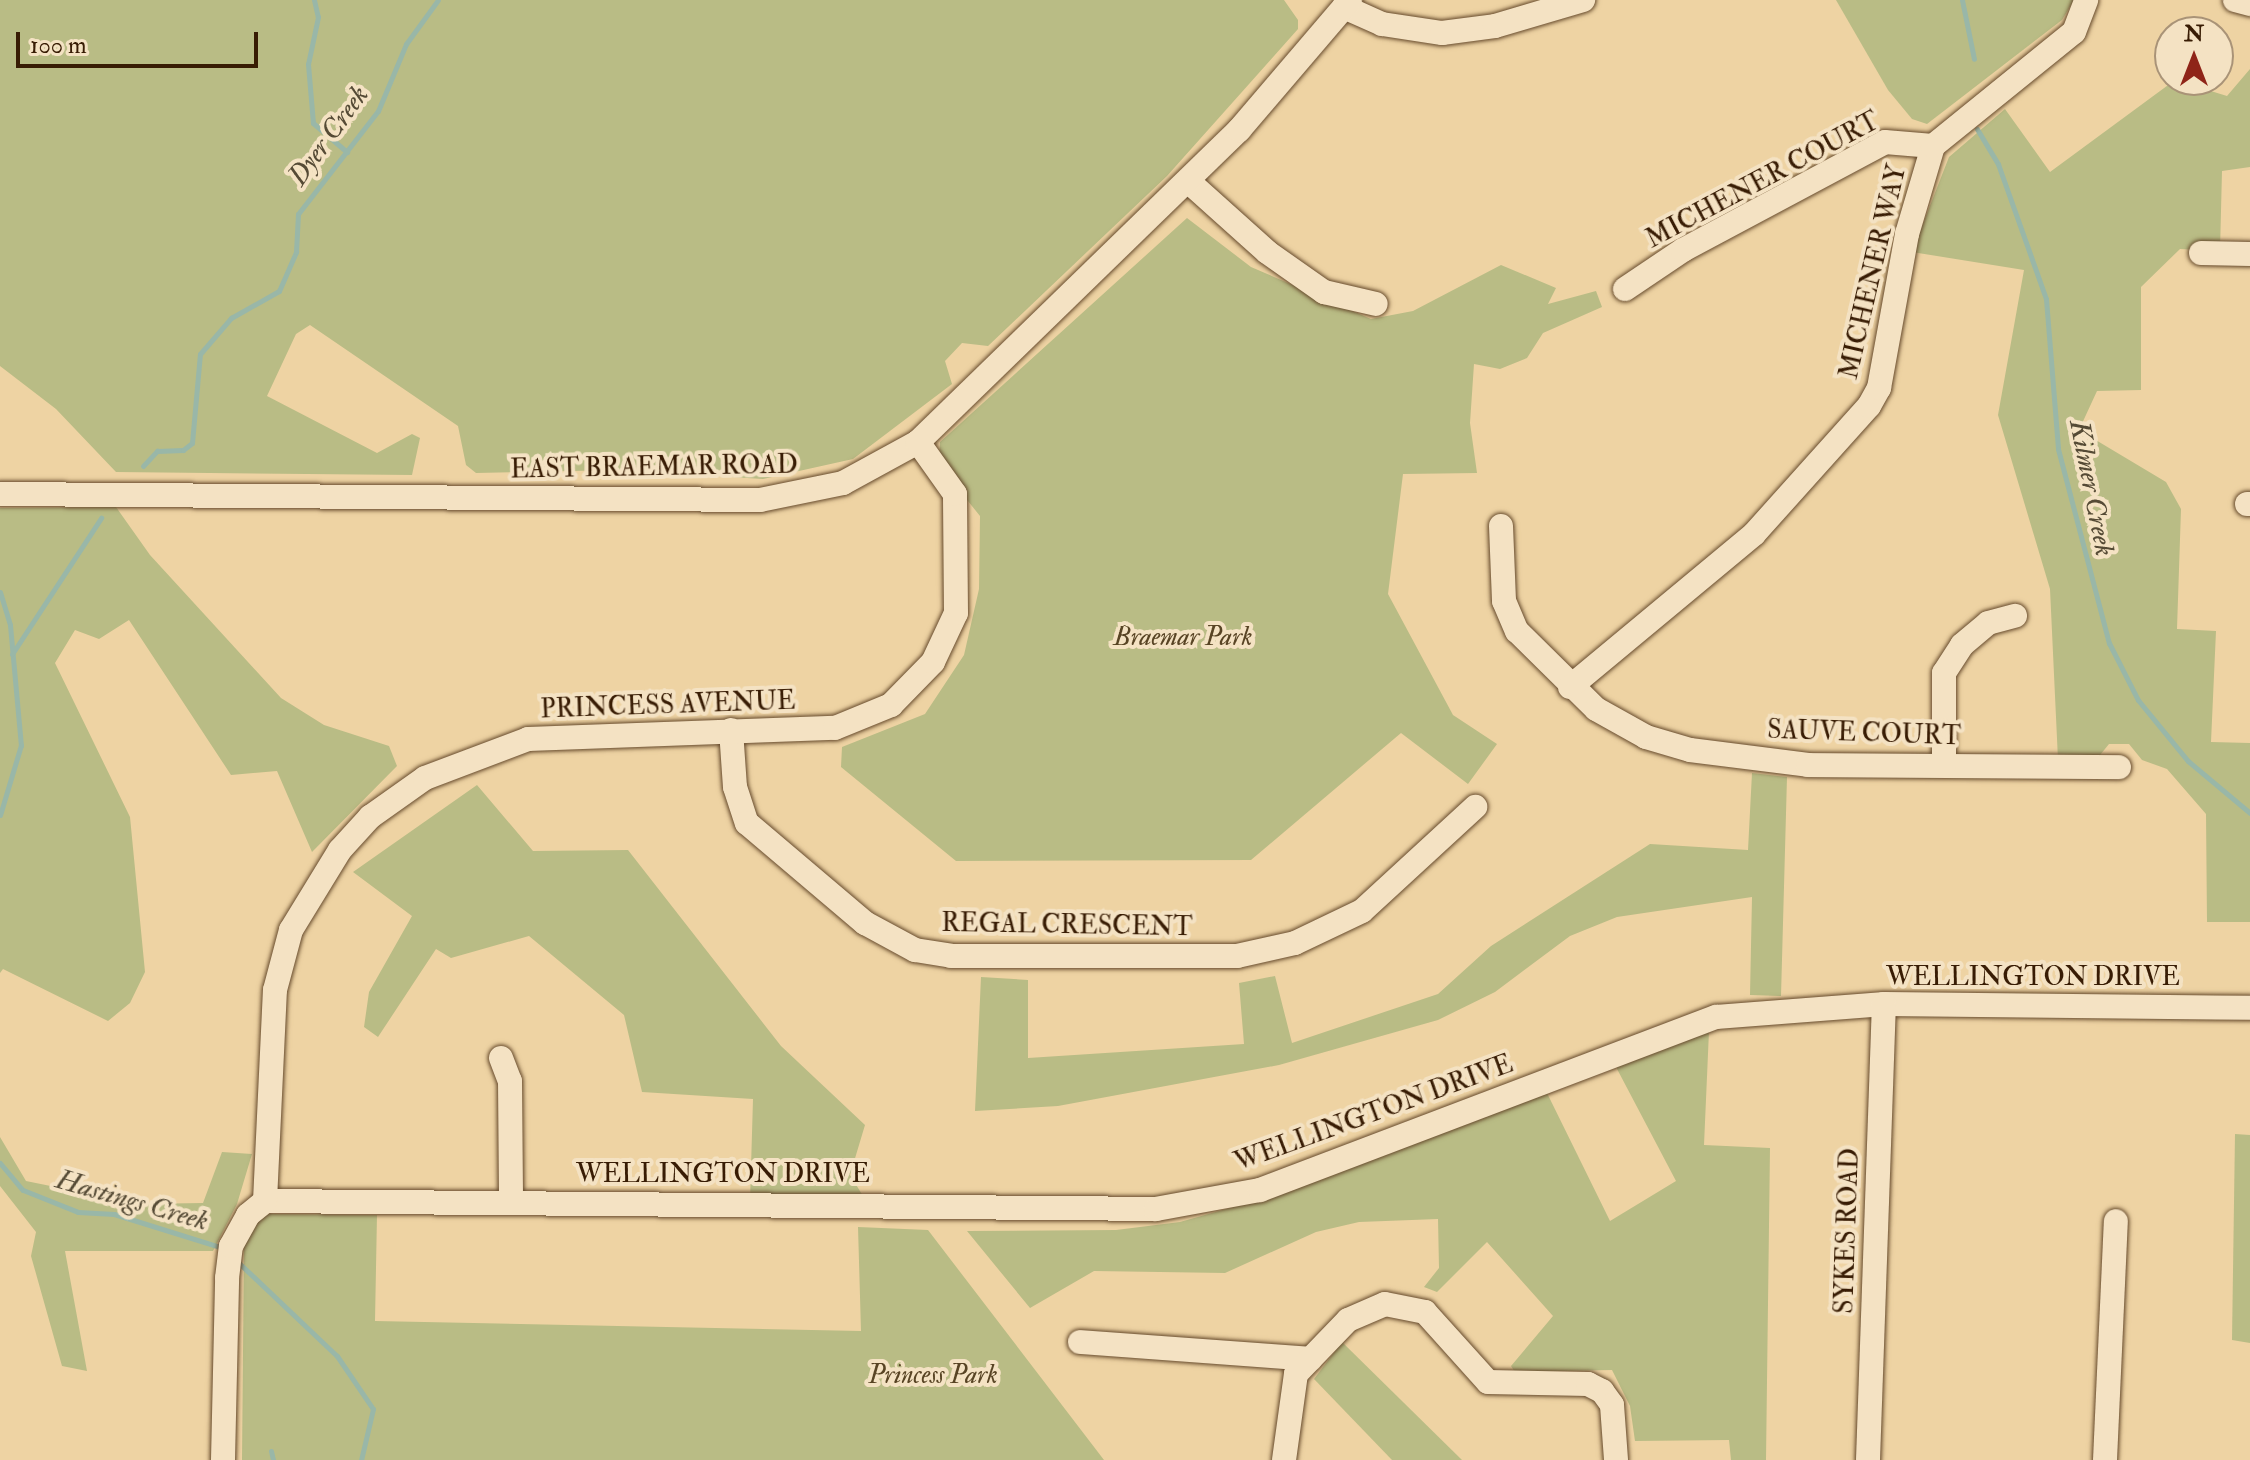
<!DOCTYPE html>
<html>
<head>
<meta charset="utf-8">
<style>
	body { margin:0 }
	#map { position:relative; width:2250px; height:1460px; overflow:hidden; background:#eed3a3; font-family:"IM FELL Double Pica",serif }
	div>[style] { position:absolute }
	.green>* { inset:0; background:#b9bc85 }
	.stream>* { height:5px; margin:-2.5px; padding:0 2.5px; transform-origin:2.5px; border-radius:2.5px; background:#99b7a8 }
	.roads { filter:drop-shadow(0 0 2px #664a2c) drop-shadow(0 0 2px #664a2c) }
	.minor>* { height:24px; margin:-12px; padding:0 12px; transform-origin:12px; border-radius:12px; background:#f4e2c3 }
	span { translate:-50% -50%; white-space:nowrap; text-align:center; line-height:1.15; -webkit-text-stroke:8px #f4e2c3; paint-order:stroke }
	.street-label { font-size:26px; color:#381c04 }
	.park-label { font-size:26px; color:#584424; font-style:italic }
	.water-label { font-size:28px; color:#554a35; font-style:italic }
	.north { position:absolute; left:2154px; top:16px; width:80px; height:80px; box-sizing:border-box; background:#f4e2c3; border:2px solid #a99377; border-radius:50%; rotate:0deg; font-size:22px; font-weight:700; line-height:32px; text-align:center; color:#381c04 }
	.north::after { content:''; display:block; margin:auto; width:28px; height:36px; background:#8f2418; clip-path:polygon(50% 0,100% 100%,50% 72%,0 100%) }
	.scale { position:absolute; left:16px; top:32px; width:242px; height:36px; box-sizing:border-box; border:4px solid #381c04; border-top:0; padding-left:10px; font-size:24px; line-height:28px; white-space:nowrap; color:#381c04; -webkit-text-stroke:6px #f4e2c3; paint-order:stroke }
</style>
</head>
<body>
<div id="map">
	<div class="green">
		<div style="clip-path:polygon(0 0,1284px 0,1298px 20px,1298px 29px,1167px 176px,988px 346px,962px 343px,945px 361px,952px 384px,853px 459px,763px 479px,621px 470px,476px 473px,466px 465px,458px 426px,310px 325px,296px 334px,267px 396px,377px 453px,412px 434px,420px 438px,412px 475px,116px 472px,56px 409px,0 366px)"></div>
		<div style="clip-path:polygon(1836px 0,2074px 0,2062px 20px,1927px 124px,1912px 119px,1888px 90px)"></div>
		<div style="clip-path:polygon(2250px 69px,2250px 167px,2222px 171px,2220px 251px,2180px 249px,2141px 287px,2141px 390px,2097px 391px,2079px 430px,2166px 482px,2181px 509px,2177px 629px,2216px 631px,2211px 742px,2250px 743px,2250px 922px,2207px 922px,2206px 814px,2167px 769px,2142px 760px,2129px 744px,2109px 744px,2096px 760px,2058px 760px,2050px 589px,1998px 415px,2024px 270px,1912px 252px,1949px 157px,2005px 109px,2050px 172px,2175px 80px,2227px 96px)"></div>
		<div style="clip-path:polygon(1187px 218px,1251px 267px,1371px 319px,1413px 311px,1501px 265px,1556px 288px,1548px 304px,1596px 291px,1602px 307px,1543px 333px,1527px 358px,1500px 369px,1474px 364px,1470px 423px,1477px 473px,1403px 474px,1388px 594px,1453px 715px,1497px 744px,1468px 784px,1401px 733px,1251px 860px,956px 861px,841px 767px,842px 747px,925px 714px,964px 655px,979px 589px,980px 516px,939px 465px,940px 442px)"></div>
		<div style="clip-path:polygon(116px 507px,150px 555px,281px 698px,324px 725px,389px 746px,397px 766px,312px 852px,277px 771px,231px 775px,129px 620px,99px 639px,75px 630px,55px 663px,130px 817px,145px 972px,130px 1003px,108px 1021px,3px 969px,0 973px,0 508px)"></div>
		<div style="clip-path:polygon(1752px 773px,1787px 777px,1781px 996px,1750px 995px,1752px 897px,1617px 917px,1570px 936px,1495px 992px,1438px 1020px,1279px 1065px,1058px 1106px,975px 1111px,981px 977px,1028px 980px,1028px 1058px,1244px 1044px,1239px 983px,1275px 976px,1292px 1043px,1438px 994px,1491px 946px,1650px 844px,1748px 850px)"></div>
		<div style="clip-path:polygon(477px 785px,533px 851px,628px 850px,781px 1046px,865px 1125px,850px 1175px,868px 1204px,750px 1201px,753px 1099px,642px 1092px,624px 1015px,529px 936px,451px 958px,436px 949px,378px 1037px,364px 1027px,369px 992px,412px 916px,353px 872px)"></div>
		<div style="clip-path:polygon(1709px 1031px,1704px 1145px,1770px 1148px,1766px 1460px,1731px 1460px,1729px 1440px,1635px 1441px,1630px 1406px,1612px 1370px,1515px 1372px,1511px 1366px,1553px 1316px,1487px 1242px,1437px 1292px,1424px 1287px,1439px 1268px,1438px 1219px,1359px 1222px,1316px 1232px,1225px 1273px,1094px 1271px,1030px 1308px,967px 1231px,1116px 1230px,1180px 1222px,1258px 1200px,1547px 1093px,1610px 1221px,1676px 1181px,1616px 1067px)"></div>
		<div style="clip-path:polygon(2235px 1134px,2250px 1135px,2250px 1343px,2232px 1340px)"></div>
		<div style="clip-path:polygon(0 1137px,26px 1181px,139px 1204px,203px 1203px,222px 1152px,252px 1154px,237px 1204px,213px 1251px,65px 1251px,87px 1371px,62px 1366px,31px 1256px,36px 1232px,0 1186px)"></div>
		<div style="clip-path:polygon(269px 1214px,377px 1215px,375px 1321px,861px 1331px,858px 1227px,928px 1230px,1104px 1460px,242px 1460px,244px 1247px,256px 1220px)"></div>
		<div style="clip-path:polygon(1342px 1342px,1462px 1460px,1392px 1460px,1314px 1379px)"></div>
	</div>
	<div class="stream">
		<div style="left:314px;top:0;width:17px;rotate:77deg"></div>
		<div style="left:318px;top:17px;width:48px;rotate:102deg"></div>
		<div style="left:308px;top:64px;width:59px;rotate:85.2deg"></div>
		<div style="left:313px;top:123px;width:45px;rotate:40.5deg"></div>
		<div style="left:1962px;top:0;width:60px;rotate:78.5deg"></div>
		<div style="left:1977px;top:129px;width:41px;rotate:59deg"></div>
		<div style="left:1998px;top:164px;width:143px;rotate:70.4deg"></div>
		<div style="left:2046px;top:299px;width:150px;rotate:85.4deg"></div>
		<div style="left:2058px;top:449px;width:201px;rotate:75.3deg"></div>
		<div style="left:2109px;top:643px;width:64px;rotate:63deg"></div>
		<div style="left:2138px;top:700px;width:79px;rotate:50.7deg"></div>
		<div style="left:2188px;top:761px;width:81px;rotate:40deg"></div>
		<div style="left:143px;top:466px;width:21px;rotate:-47deg"></div>
		<div style="left:157px;top:451px;width:26px;rotate:-2deg"></div>
		<div style="left:183px;top:450px;width:11px;rotate:-38deg"></div>
		<div style="left:192px;top:443px;width:89px;rotate:-84.9deg"></div>
		<div style="left:200px;top:354px;width:48px;rotate:-49.3deg"></div>
		<div style="left:231px;top:318px;width:55px;rotate:-29.4deg"></div>
		<div style="left:279px;top:291px;width:43px;rotate:-66.4deg"></div>
		<div style="left:296px;top:252px;width:38px;rotate:-87deg"></div>
		<div style="left:298px;top:214px;width:130px;rotate:-52.2deg"></div>
		<div style="left:378px;top:111px;width:73px;rotate:-67.3deg"></div>
		<div style="left:406px;top:44px;width:54px;rotate:-54deg"></div>
		<div style="left:0;top:592px;width:34px;rotate:73deg"></div>
		<div style="left:10px;top:625px;width:121px;rotate:84.8deg"></div>
		<div style="left:21px;top:745px;width:73px;rotate:106.7deg"></div>
		<div style="left:12px;top:654px;width:163px;rotate:-56.8deg"></div>
		<div style="left:0;top:1163px;width:35px;rotate:50deg"></div>
		<div style="left:23px;top:1190px;width:59px;rotate:21.8deg"></div>
		<div style="left:78px;top:1212px;width:36px;rotate:3deg"></div>
		<div style="left:114px;top:1214px;width:108px;rotate:17.3deg"></div>
		<div style="left:240px;top:1264px;width:134px;rotate:43.5deg"></div>
		<div style="left:337px;top:1356px;width:64px;rotate:55.8deg"></div>
		<div style="left:373px;top:1409px;width:52px;rotate:103.2deg"></div>
		<div style="left:271px;top:1451px;width:9px;rotate:77deg"></div>
	</div>
	<div class="roads">
		<div class="minor">
			<div style="left:2235px;top:0;width:16px;rotate:15deg"></div>
			<div style="left:1344px;top:7px;width:42px;rotate:24.1deg"></div>
			<div style="left:1382px;top:24px;width:61px;rotate:8.5deg"></div>
			<div style="left:1442px;top:33px;width:53px;rotate:-7.5deg"></div>
			<div style="left:1495px;top:26px;width:92px;rotate:-16.5deg"></div>
			<div style="left:1188px;top:181px;width:106px;rotate:41.9deg"></div>
			<div style="left:1267px;top:252px;width:70px;rotate:35.1deg"></div>
			<div style="left:1324px;top:292px;width:53px;rotate:13deg"></div>
			<div style="left:2201px;top:253px;width:49px;rotate:1.2deg"></div>
			<div style="left:1625px;top:289px;width:70px;rotate:-33.9deg"></div>
			<div style="left:1683px;top:250px;width:229px;rotate:-28.1deg"></div>
			<div style="left:1885px;top:142px;width:48px;rotate:4.8deg"></div>
			<div style="left:0;top:494px;width:760px;rotate:0.45deg"></div>
			<div style="left:760px;top:500px;width:85px;rotate:-11.6deg"></div>
			<div style="left:843px;top:483px;width:85px;rotate:-28.7deg"></div>
			<div style="left:918px;top:442px;width:448px;rotate:-44.2deg"></div>
			<div style="left:1239px;top:130px;width:171px;rotate:-49.5deg"></div>
			<div style="left:2247px;top:504px;width:3px"></div>
			<div style="left:1501px;top:526px;width:75px;rotate:87.7deg"></div>
			<div style="left:1504px;top:601px;width:33px;rotate:67deg"></div>
			<div style="left:1517px;top:631px;width:111px;rotate:44.6deg"></div>
			<div style="left:1596px;top:709px;width:57px;rotate:29.2deg"></div>
			<div style="left:1646px;top:737px;width:46px;rotate:16.5deg"></div>
			<div style="left:1690px;top:750px;width:119px;rotate:7.2deg"></div>
			<div style="left:1808px;top:765px;width:311px;rotate:0.4deg"></div>
			<div style="left:1570px;top:687px;width:239px;rotate:-39.7deg"></div>
			<div style="left:1754px;top:534px;width:172px;rotate:-48.1deg"></div>
			<div style="left:1869px;top:406px;width:21px;rotate:-61deg"></div>
			<div style="left:1879px;top:388px;width:157px;rotate:-79.7deg"></div>
			<div style="left:1907px;top:234px;width:92px;rotate:-73.5deg"></div>
			<div style="left:1933px;top:146px;width:181px;rotate:-39deg"></div>
			<div style="left:2074px;top:32px;width:34px;rotate:-69deg"></div>
			<div style="left:731px;top:730px;width:57px;rotate:86deg"></div>
			<div style="left:735px;top:787px;width:38px;rotate:72deg"></div>
			<div style="left:747px;top:823px;width:155px;rotate:40.3deg"></div>
			<div style="left:865px;top:923px;width:57px;rotate:28.4deg"></div>
			<div style="left:915px;top:950px;width:36px;rotate:9deg"></div>
			<div style="left:951px;top:956px;width:286px"></div>
			<div style="left:1237px;top:956px;width:59px;rotate:-12.6deg"></div>
			<div style="left:1295px;top:943px;width:74px;rotate:-25.5deg"></div>
			<div style="left:1362px;top:911px;width:154px;rotate:-42.6deg"></div>
			<div style="left:1944px;top:765px;width:92px;rotate:-90deg"></div>
			<div style="left:1944px;top:673px;width:33px;rotate:-57deg"></div>
			<div style="left:1962px;top:645px;width:34px;rotate:-40deg"></div>
			<div style="left:1988px;top:623px;width:28px;rotate:-15deg"></div>
			<div style="left:501px;top:1058px;width:25px;rotate:69deg"></div>
			<div style="left:510px;top:1081px;width:120px;rotate:89.5deg"></div>
			<div style="left:265px;top:1201px;width:891px;rotate:0.51deg"></div>
			<div style="left:1156px;top:1209px;width:106px;rotate:-10.4deg"></div>
			<div style="left:1260px;top:1190px;width:488px;rotate:-20.8deg"></div>
			<div style="left:1716px;top:1017px;width:169px;rotate:-4.4deg"></div>
			<div style="left:1884px;top:1004px;width:366px;rotate:0.6deg"></div>
			<div style="left:1080px;top:1342px;width:231px;rotate:4.2deg"></div>
			<div style="left:223px;top:1460px;width:182px;rotate:-88.7deg"></div>
			<div style="left:227px;top:1278px;width:32px;rotate:-83deg"></div>
			<div style="left:231px;top:1246px;width:35px;rotate:-61deg"></div>
			<div style="left:248px;top:1215px;width:22px;rotate:-39deg"></div>
			<div style="left:265px;top:1201px;width:211px;rotate:-87.3deg"></div>
			<div style="left:275px;top:990px;width:62px;rotate:-75.1deg"></div>
			<div style="left:291px;top:930px;width:94px;rotate:-58.5deg"></div>
			<div style="left:340px;top:850px;width:45px;rotate:-47.7deg"></div>
			<div style="left:370px;top:817px;width:67px;rotate:-35.3deg"></div>
			<div style="left:425px;top:778px;width:110px;rotate:-20.7deg"></div>
			<div style="left:528px;top:739px;width:307px;rotate:-2.1deg"></div>
			<div style="left:835px;top:728px;width:61px;rotate:-22.3deg"></div>
			<div style="left:891px;top:705px;width:60px;rotate:-45.7deg"></div>
			<div style="left:933px;top:662px;width:54px;rotate:-64.9deg"></div>
			<div style="left:956px;top:613px;width:119px;rotate:-90.5deg"></div>
			<div style="left:955px;top:494px;width:64px;rotate:-125.4deg"></div>
			<div style="left:1284px;top:1460px;width:87px;rotate:-82.1deg"></div>
			<div style="left:1296px;top:1374px;width:75px;rotate:-46.1deg"></div>
			<div style="left:1348px;top:1320px;width:40px;rotate:-23.4deg"></div>
			<div style="left:1385px;top:1304px;width:41px;rotate:11.3deg"></div>
			<div style="left:1425px;top:1312px;width:94px;rotate:48deg"></div>
			<div style="left:1488px;top:1382px;width:100px;rotate:1.1deg"></div>
			<div style="left:1588px;top:1384px;width:16px;rotate:27deg"></div>
			<div style="left:1602px;top:1391px;width:17px;rotate:54deg"></div>
			<div style="left:1612px;top:1405px;width:55px;rotate:85.8deg"></div>
			<div style="left:1868px;top:1460px;width:456px;rotate:-88deg"></div>
			<div style="left:2105px;top:1460px;width:239px;rotate:-87.4deg"></div>
		</div>
	</div>
	<div class="street-label">
		<span style="left:1763px;top:181px;rotate:-28deg">MICHENER COURT</span>
		<span style="left:1874px;top:272px;rotate:-77deg">MICHENER WAY</span>
		<span style="left:654px;top:468px;rotate:-1deg">EAST BRAEMAR ROAD</span>
		<span style="left:668px;top:706px;rotate:-2deg">PRINCESS AVENUE</span>
		<span style="left:1864px;top:734px;rotate:2deg">SAUVE COURT</span>
		<span style="left:1067px;top:926px;rotate:1deg">REGAL CRESCENT</span>
		<span style="left:2033px;top:978px">WELLINGTON DRIVE</span>
		<span style="left:1374px;top:1114px;rotate:-20deg">WELLINGTON DRIVE</span>
		<span style="left:723px;top:1175px">WELLINGTON DRIVE</span>
		<span style="left:1848px;top:1231px;rotate:-88deg">SYKES ROAD</span>
	</div>
	<div class="park-label">
		<span style="left:1183px;top:638px">Braemar Park</span>
		<span style="left:933px;top:1376px">Princess Park</span>
	</div>
	<div class="water-label">
		<span style="left:329px;top:136px;rotate:-54deg">Dyer Creek</span>
		<span style="left:2091px;top:488px;rotate:79deg">Kilmer Creek</span>
		<span style="left:132px;top:1201px;rotate:16deg">Hastings Creek</span>
	</div>
	<div class="north">N</div>
	<div class="scale">100 m</div>
</div>
</body>
</html>
